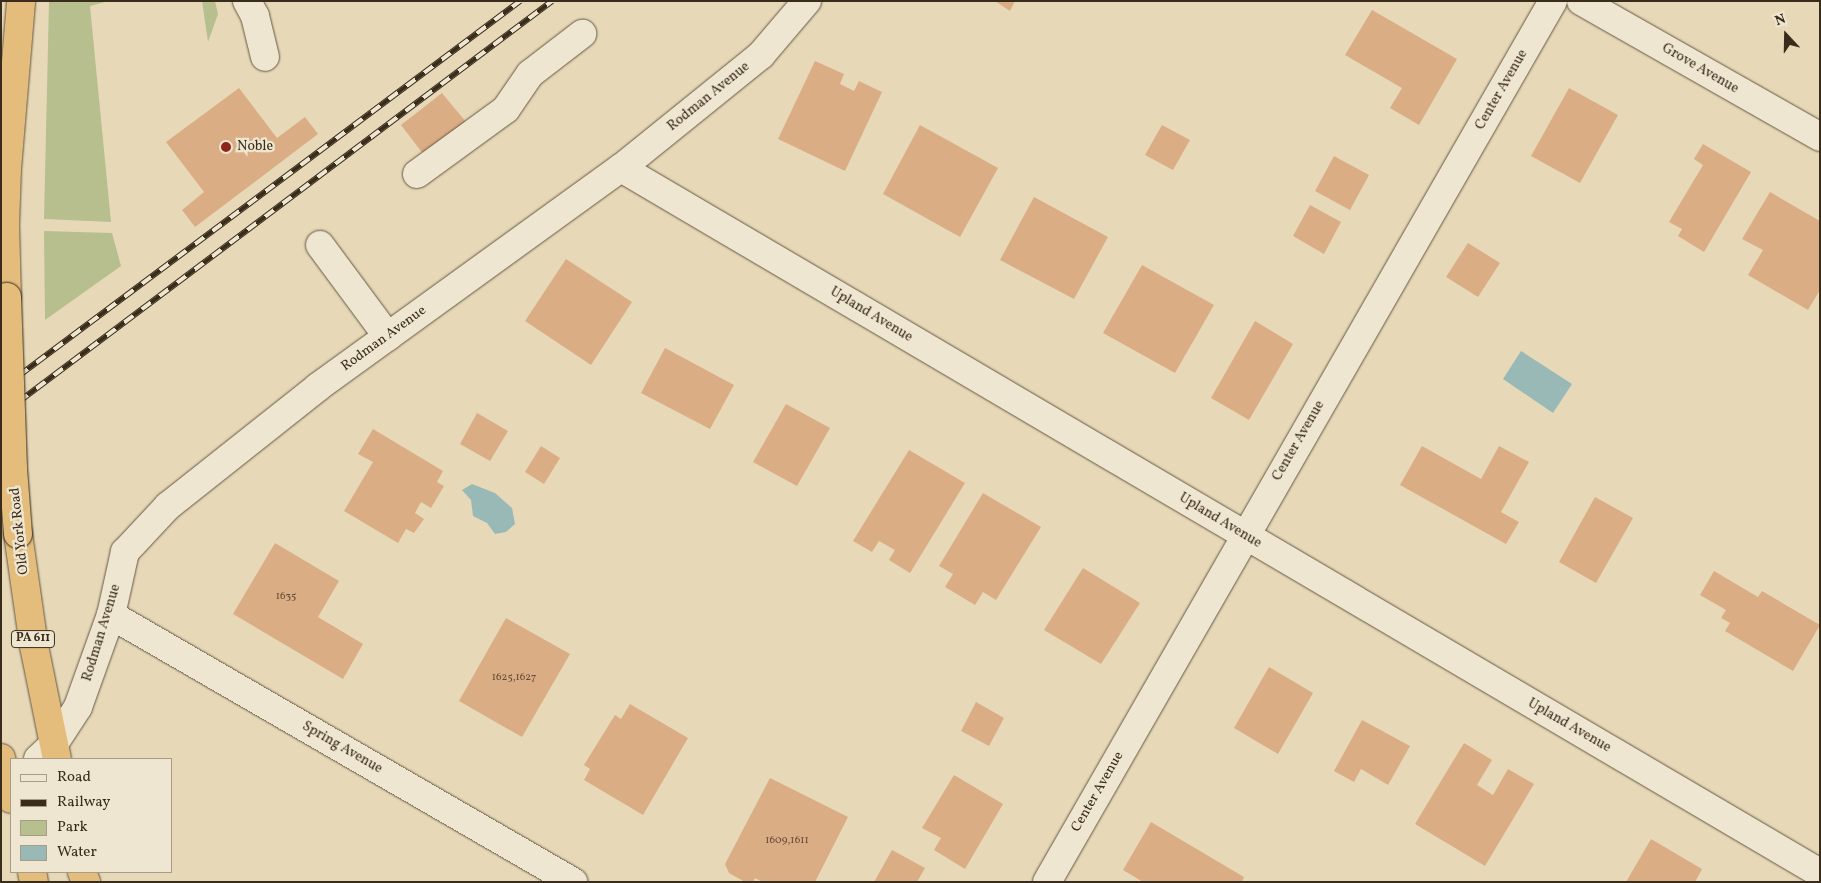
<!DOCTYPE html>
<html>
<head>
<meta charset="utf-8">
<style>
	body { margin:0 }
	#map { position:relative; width:1821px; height:883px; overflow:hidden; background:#e7d9b8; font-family:Vollkorn,serif }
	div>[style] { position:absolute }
	.green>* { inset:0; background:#b7bf8e }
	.water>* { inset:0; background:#98b9b6 }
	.building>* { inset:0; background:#dbad85 }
	.roads { filter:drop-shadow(0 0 1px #645742) drop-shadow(0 0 1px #645742) }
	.minor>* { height:28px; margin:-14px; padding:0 14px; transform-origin:14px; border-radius:14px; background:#efe6d1 }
	.highway>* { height:28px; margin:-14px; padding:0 14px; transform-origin:14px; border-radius:14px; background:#e4bc7c }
	.rail>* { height:5.5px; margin-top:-2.75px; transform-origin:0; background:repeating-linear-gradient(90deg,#efe6d1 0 11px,#392c1b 0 22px); box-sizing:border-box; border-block:1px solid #392c1b }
	.bridges { filter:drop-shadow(0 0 1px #392c1b) drop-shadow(0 0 1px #392c1b) }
	.highway-bridge>* { height:28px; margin:-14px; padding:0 14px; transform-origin:14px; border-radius:14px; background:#e4bc7c }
	.dots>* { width:14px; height:14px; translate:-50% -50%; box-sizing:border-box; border:2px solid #efe6d1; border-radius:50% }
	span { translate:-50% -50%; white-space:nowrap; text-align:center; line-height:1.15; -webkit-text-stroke:4.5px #efe6d1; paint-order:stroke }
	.number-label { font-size:11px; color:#624c36 }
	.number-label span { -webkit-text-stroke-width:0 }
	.shield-label span { padding:1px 4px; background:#efe6d1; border:1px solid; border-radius:4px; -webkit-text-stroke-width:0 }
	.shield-label { font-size:12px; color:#392c1b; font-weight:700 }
	.street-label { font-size:14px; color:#392c1b }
	.poi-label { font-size:14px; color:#392c1b }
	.left { translate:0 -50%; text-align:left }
	.frame { position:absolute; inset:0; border:2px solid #392c1b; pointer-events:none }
	.legend { position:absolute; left:10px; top:758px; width:162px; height:115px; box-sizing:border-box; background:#efe6d1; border:1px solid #a69c88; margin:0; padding:6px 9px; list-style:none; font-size:15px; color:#392c1b }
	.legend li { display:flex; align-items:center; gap:10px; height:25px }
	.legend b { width:25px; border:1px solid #a69c88 }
	.north { position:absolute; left:1761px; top:10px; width:50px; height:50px; -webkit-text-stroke:4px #efe6d1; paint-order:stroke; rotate:339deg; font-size:14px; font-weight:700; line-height:20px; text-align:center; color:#392c1b }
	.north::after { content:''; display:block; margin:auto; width:18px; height:22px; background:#392c1b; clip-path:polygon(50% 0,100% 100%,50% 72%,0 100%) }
</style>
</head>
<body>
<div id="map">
	<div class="green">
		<div style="clip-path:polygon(49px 1px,109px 1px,90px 6px,111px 222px,44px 219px)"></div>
		<div style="clip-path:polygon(202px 1px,215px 1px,218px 14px,208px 42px)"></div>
		<div style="clip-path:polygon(44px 231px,112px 233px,121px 266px,45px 320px)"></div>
	</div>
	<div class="water">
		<div style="clip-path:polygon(1521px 351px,1572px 384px,1553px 413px,1503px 379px)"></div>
		<div style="clip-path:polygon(472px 484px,495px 493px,512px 508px,515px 524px,506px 532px,495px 534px,487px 523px,473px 516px,471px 500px,462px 490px)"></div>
	</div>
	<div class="building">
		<div style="clip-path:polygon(995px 1px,1015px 1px,1010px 11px)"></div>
		<div style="clip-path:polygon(1372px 10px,1457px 59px,1419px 125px,1390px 108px,1402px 88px,1345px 55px)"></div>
		<div style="clip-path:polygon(815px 61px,844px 74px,840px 84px,854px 91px,859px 81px,882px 92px,845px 171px,778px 139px)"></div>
		<div style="clip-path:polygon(239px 88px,277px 138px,305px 117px,318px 134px,195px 227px,182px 210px,204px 192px,166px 142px)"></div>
		<div style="clip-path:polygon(1569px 88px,1618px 115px,1580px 183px,1531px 156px)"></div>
		<div style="clip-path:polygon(442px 93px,466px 122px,424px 155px,401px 125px)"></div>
		<div style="clip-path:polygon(920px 125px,998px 168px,960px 237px,883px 194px)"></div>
		<div style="clip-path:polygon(1162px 125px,1190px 140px,1173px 170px,1145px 155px)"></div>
		<div style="clip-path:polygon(1703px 144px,1751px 172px,1704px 252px,1678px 236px,1682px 229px,1669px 222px,1703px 165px,1694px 159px)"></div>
		<div style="clip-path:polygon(1334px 156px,1369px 175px,1350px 210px,1315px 191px)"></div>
		<div style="clip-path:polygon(1770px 192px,1820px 221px,1820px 290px,1808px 310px,1748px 275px,1763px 250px,1742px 239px)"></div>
		<div style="clip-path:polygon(1034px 197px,1108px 237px,1074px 299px,1000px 260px)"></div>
		<div style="clip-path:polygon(1310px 205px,1341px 222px,1324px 254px,1293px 236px)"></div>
		<div style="clip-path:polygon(1468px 243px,1500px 263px,1478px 297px,1446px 277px)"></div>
		<div style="clip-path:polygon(566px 259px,632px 302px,591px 365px,525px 321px)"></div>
		<div style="clip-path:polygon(1142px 265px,1214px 305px,1175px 373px,1103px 333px)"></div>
		<div style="clip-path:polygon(1255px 321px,1293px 344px,1249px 420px,1211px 398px)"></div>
		<div style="clip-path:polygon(665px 348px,734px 385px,710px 429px,641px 393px)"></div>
		<div style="clip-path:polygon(786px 404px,830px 428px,797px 486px,753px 462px)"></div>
		<div style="clip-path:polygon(477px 413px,508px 431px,490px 461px,460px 444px)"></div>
		<div style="clip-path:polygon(373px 429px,443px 471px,437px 482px,444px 486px,431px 508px,421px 502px,415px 513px,424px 519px,414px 533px,406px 529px,398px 543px,344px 511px,373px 462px,358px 454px)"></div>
		<div style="clip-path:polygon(541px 446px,560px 458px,544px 484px,525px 472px)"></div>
		<div style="clip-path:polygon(1422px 446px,1481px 479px,1499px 446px,1529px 462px,1501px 512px,1519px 522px,1506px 544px,1400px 485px)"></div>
		<div style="clip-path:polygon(909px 450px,965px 483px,910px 573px,889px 560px,895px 550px,879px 541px,872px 552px,853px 541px)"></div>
		<div style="clip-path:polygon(983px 493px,1041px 527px,996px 600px,983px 592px,975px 605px,945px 587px,953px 574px,939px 566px)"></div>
		<div style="clip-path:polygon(1595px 497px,1633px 518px,1596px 583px,1559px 562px)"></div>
		<div style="clip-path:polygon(275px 543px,339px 581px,318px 617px,363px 644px,343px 679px,233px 614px)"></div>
		<div style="clip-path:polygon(1083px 568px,1140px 603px,1101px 664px,1044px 630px)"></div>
		<div style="clip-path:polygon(1714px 571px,1758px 597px,1762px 591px,1820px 625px,1793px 671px,1725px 631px,1730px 623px,1721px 618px,1726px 610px,1700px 595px)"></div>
		<div style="clip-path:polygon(506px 618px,570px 654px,522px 737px,459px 701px)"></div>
		<div style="clip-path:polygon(1269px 667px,1313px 693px,1278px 754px,1234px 728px)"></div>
		<div style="clip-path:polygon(976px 702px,1004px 718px,989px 746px,961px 731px)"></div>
		<div style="clip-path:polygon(630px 704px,688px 738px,643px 815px,584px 780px,590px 769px,584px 765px,615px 715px,621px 719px)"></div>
		<div style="clip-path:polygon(1362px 720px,1410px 746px,1388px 785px,1361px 769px,1354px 782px,1334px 771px)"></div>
		<div style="clip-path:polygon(1464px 743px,1492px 760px,1477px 785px,1493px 795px,1508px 769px,1534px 784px,1485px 866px,1415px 824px)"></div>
		<div style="clip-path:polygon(954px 775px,1003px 804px,965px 869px,934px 850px,941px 838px,922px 828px)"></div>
		<div style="clip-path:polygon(770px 778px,848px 817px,815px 882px,763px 882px,755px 878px,753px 882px,745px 882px,729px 873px,725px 864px)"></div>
		<div style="clip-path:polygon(1151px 822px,1244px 877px,1242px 882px,1143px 882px,1123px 870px)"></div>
		<div style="clip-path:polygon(1651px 839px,1702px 869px,1695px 882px,1626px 882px)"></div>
		<div style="clip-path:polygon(892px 850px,925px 868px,917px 882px,874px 882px)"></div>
	</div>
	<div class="roads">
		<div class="minor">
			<div style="left:247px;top:1px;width:17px;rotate:62deg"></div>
			<div style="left:255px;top:16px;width:42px;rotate:76.3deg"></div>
			<div style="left:1581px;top:1px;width:275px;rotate:29.6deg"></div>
			<div style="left:621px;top:168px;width:1391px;rotate:30.46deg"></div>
			<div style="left:417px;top:174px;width:110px;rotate:-36.1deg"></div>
			<div style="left:506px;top:109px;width:42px;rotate:-55.6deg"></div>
			<div style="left:530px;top:74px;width:66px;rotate:-37.6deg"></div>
			<div style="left:320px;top:245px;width:114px;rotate:53.5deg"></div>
			<div style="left:111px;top:615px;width:534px;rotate:30.02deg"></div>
			<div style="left:38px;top:759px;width:22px;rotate:-43deg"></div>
			<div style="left:54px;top:744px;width:44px;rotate:-57deg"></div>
			<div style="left:78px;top:707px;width:98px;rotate:-70.3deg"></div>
			<div style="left:111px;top:615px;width:65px;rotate:-77.5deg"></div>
			<div style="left:125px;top:552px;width:63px;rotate:-46.9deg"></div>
			<div style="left:168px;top:506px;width:191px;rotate:-38.4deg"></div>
			<div style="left:318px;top:387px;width:374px;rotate:-35.9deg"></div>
			<div style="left:621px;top:168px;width:180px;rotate:-38.9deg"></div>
			<div style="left:761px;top:55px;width:71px;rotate:-49.6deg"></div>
			<div style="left:1047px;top:882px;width:1016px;rotate:-60.13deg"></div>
		</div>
		<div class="highway">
			<div style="left:7px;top:297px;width:71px;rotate:-91.6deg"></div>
			<div style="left:5px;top:226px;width:57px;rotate:-88deg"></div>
			<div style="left:7px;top:169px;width:169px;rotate:-85.2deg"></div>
			<div style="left:18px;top:534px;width:113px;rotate:81.9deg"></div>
			<div style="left:34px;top:646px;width:115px;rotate:78.5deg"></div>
			<div style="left:1px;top:758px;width:42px;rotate:76.3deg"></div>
			<div style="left:32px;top:872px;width:10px;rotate:79deg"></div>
			<div style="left:82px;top:872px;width:11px;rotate:68deg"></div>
		</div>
	</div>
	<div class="rail">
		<div style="left:1px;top:389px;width:648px;rotate:-36.78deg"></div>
		<div style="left:1px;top:415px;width:689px;rotate:-36.92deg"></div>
	</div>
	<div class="bridges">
		<div class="highway-bridge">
			<div style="left:7px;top:297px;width:172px;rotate:88deg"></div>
			<div style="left:13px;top:469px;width:65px;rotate:85.6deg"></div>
		</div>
	</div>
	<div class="dots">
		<div style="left:226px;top:147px;background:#8f2418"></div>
	</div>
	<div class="number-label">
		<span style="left:286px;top:597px">1635</span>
		<span style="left:514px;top:678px">1625,1627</span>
		<span style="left:787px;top:841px">1609,1611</span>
	</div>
	<div class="shield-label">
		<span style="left:33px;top:639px">PA 611</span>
	</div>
	<div class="street-label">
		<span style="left:1700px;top:69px;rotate:30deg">Grove Avenue</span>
		<span style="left:1502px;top:90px;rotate:-60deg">Center Avenue</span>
		<span style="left:709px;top:97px;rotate:-39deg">Rodman Avenue</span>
		<span style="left:871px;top:315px;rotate:31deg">Upland Avenue</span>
		<span style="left:384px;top:339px;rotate:-36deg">Rodman Avenue</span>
		<span style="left:1299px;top:441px;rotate:-60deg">Center Avenue</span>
		<span style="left:1220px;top:521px;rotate:31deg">Upland Avenue</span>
		<span style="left:20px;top:531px;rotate:-96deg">Old York Road</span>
		<span style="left:102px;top:633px;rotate:-73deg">Rodman Avenue</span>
		<span style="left:1569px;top:726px;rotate:30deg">Upland Avenue</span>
		<span style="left:342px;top:748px;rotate:30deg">Spring Avenue</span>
		<span style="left:1098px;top:792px;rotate:-60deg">Center Avenue</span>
	</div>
	<div class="poi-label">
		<span class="left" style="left:237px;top:147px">Noble</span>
	</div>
	<div class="frame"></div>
	<ul class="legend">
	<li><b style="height:6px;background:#efe6d1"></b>Road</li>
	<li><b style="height:6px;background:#392c1b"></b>Railway</li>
	<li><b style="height:14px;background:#b7bf8e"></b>Park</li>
	<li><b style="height:14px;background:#98b9b6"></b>Water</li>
	</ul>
	<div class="north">N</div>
</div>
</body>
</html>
